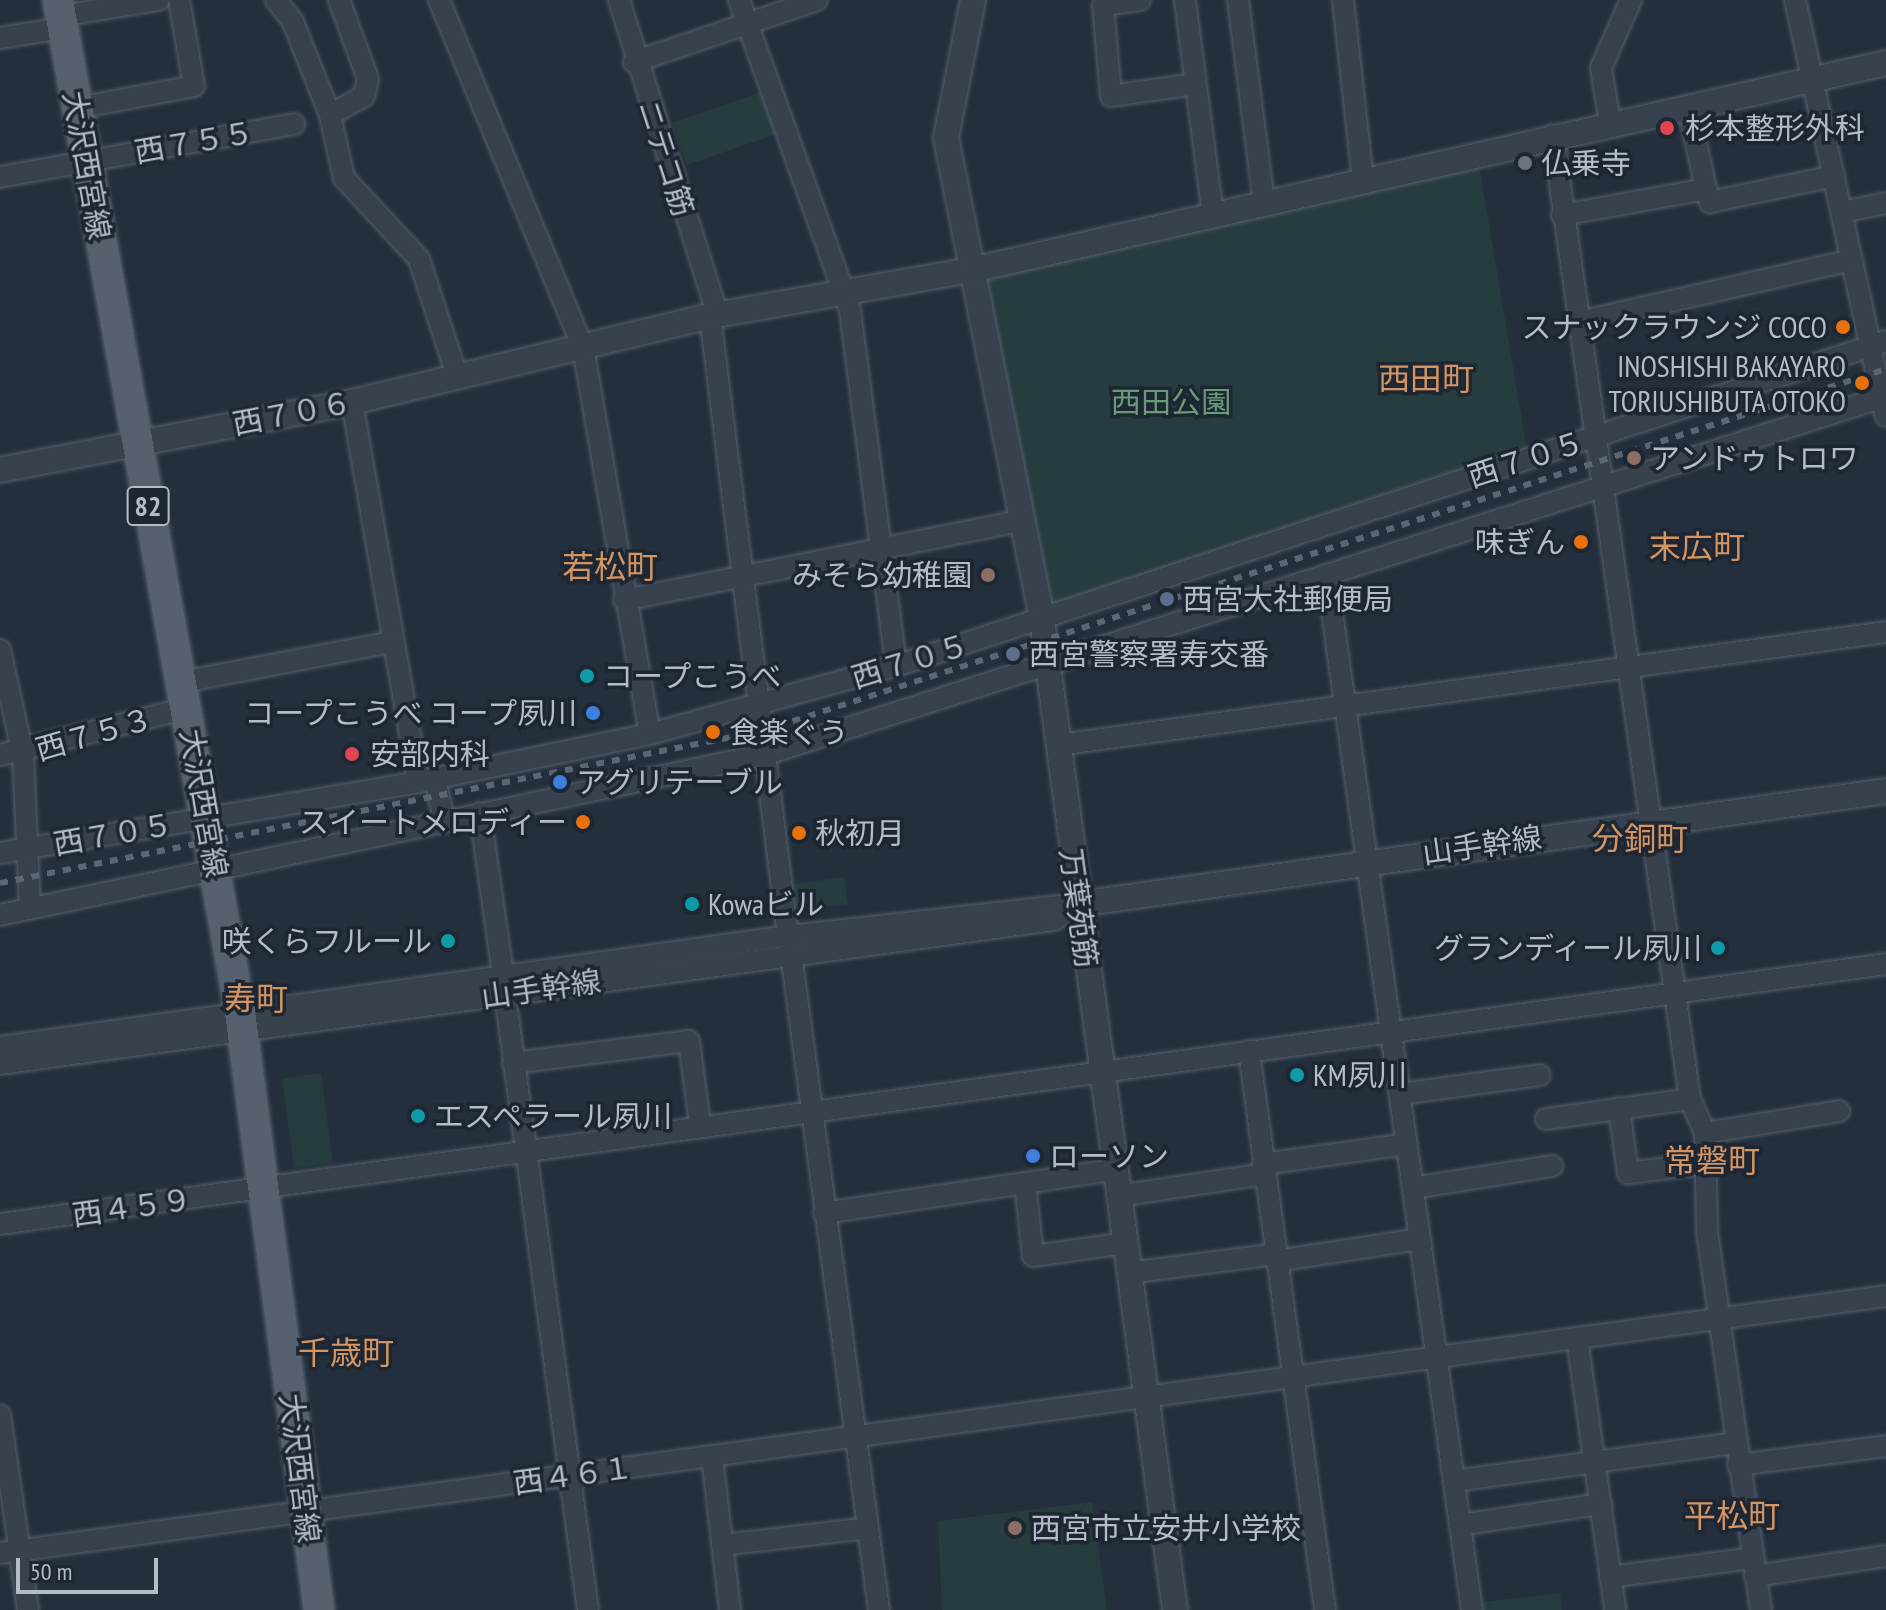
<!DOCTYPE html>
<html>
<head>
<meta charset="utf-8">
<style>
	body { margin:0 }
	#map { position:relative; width:1886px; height:1610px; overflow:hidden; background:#242f3e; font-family:"PT Sans Narrow","Noto Sans JP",sans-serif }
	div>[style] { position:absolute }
	.green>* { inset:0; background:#263c3f }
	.roads { filter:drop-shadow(0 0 2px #565f6c) drop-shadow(0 0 2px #565f6c) }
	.minor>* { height:20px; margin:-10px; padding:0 10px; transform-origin:10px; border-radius:10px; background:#38414e }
	.tertiary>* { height:24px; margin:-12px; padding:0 12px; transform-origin:12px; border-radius:12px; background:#38414e }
	.primary>* { height:30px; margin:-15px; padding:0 15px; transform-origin:15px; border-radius:15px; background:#56606e }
	.rail>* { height:6px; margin-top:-3px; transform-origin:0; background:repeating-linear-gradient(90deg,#5a6575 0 8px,transparent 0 16px) }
	.dots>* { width:22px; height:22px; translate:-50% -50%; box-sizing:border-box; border:4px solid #1d2633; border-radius:50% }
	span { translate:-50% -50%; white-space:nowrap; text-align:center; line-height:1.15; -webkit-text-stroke:7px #1d2633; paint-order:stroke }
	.shield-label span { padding:2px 6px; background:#1d2633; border:2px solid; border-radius:6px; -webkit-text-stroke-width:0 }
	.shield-label { font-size:28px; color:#b4bcc9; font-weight:700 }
	.poi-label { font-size:30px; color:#b4bcc9 }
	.left { translate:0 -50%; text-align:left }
	.right { translate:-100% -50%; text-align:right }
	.street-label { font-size:30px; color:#b4bcc9 }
	.park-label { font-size:30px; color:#6b9a76 }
	.neighbourhood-label { font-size:32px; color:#d59563 }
	.scale { position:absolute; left:16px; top:1558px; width:142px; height:36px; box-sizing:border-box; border:4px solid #b4bcc9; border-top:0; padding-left:10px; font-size:24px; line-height:28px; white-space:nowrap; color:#b4bcc9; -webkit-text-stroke:6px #1d2633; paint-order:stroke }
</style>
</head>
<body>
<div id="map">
	<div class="green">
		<div style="clip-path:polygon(761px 92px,776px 134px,687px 165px,672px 123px)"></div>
		<div style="clip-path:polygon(1479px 164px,1527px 450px,1053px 606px,1044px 601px,987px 278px)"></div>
		<div style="clip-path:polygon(844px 877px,848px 904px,797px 911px,794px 884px)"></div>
		<div style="clip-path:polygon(321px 1073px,333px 1163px,294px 1168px,282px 1079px)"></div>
		<div style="clip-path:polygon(1092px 1502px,1107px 1610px,942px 1610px,938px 1521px)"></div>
		<div style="clip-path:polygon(1560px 1593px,1562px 1610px,1478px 1610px,1477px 1603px)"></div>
	</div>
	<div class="roads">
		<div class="minor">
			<div style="left:276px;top:0;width:28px;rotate:52deg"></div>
			<div style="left:293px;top:22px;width:100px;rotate:68.3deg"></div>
			<div style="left:330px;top:115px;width:65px;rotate:77.5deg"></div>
			<div style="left:344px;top:178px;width:110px;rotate:47.2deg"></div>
			<div style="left:419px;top:259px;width:123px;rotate:72deg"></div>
			<div style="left:439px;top:0;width:376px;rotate:67.5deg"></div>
			<div style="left:583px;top:347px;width:393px;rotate:80.2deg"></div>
			<div style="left:619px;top:0;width:330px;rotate:72.6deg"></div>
			<div style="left:739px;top:0;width:329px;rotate:70.3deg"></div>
			<div style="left:850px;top:310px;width:359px;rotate:82.6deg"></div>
			<div style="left:1140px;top:0;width:37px;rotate:172deg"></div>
			<div style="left:1103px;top:5px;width:91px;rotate:85deg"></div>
			<div style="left:1111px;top:96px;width:85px;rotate:-8.1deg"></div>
			<div style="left:1185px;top:0;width:219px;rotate:82.6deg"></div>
			<div style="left:1238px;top:0;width:206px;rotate:82.7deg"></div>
			<div style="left:1343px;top:0;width:181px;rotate:83.7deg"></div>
			<div style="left:1795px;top:0;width:426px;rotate:77.7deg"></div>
			<div style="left:61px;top:16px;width:99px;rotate:-9.3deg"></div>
			<div style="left:0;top:38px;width:64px;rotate:-9deg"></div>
			<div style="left:634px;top:62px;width:193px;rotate:-18.7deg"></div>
			<div style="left:77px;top:108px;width:119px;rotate:-10.6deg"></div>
			<div style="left:194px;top:86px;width:87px;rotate:-99.9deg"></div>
			<div style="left:330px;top:115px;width:39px;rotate:-29deg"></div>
			<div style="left:364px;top:96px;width:17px;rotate:-77deg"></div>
			<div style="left:368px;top:79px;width:84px;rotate:-110.2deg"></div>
			<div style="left:1610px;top:123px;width:56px;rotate:-99.3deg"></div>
			<div style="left:1601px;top:68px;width:74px;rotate:-66.2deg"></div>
			<div style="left:1553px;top:135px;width:974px;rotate:81.91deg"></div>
			<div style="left:1690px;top:1099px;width:37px;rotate:66deg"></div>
			<div style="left:1705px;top:1133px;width:98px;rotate:88.8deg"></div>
			<div style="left:1707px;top:1231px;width:383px;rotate:81.9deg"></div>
			<div style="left:0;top:177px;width:299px;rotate:-10.2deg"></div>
			<div style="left:1706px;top:189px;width:14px;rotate:73deg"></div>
			<div style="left:1710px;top:202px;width:127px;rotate:-11.8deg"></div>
			<div style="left:1842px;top:212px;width:45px;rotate:-11.6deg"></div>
			<div style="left:1562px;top:215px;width:146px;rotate:-10.2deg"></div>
			<div style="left:1706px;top:189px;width:84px;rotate:-102.4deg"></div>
			<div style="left:710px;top:316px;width:625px;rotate:82.83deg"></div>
			<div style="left:1579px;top:322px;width:280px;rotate:-12.8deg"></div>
			<div style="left:352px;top:402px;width:386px;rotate:80.1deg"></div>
			<div style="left:1327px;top:576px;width:1044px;rotate:82.02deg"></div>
			<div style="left:624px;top:600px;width:403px;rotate:-11.3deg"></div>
			<div style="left:0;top:650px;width:107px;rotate:77.6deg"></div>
			<div style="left:23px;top:755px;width:154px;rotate:87.4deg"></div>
			<div style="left:182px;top:682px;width:213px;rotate:-10.8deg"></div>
			<div style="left:1058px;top:745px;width:836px;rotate:-7.77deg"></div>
			<div style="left:0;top:755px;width:193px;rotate:-14.1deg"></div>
			<div style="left:435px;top:779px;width:42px;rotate:77.6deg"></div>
			<div style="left:480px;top:813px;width:164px;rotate:81.9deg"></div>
			<div style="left:0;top:853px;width:424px;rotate:-9.6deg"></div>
			<div style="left:418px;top:782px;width:237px;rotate:-11.7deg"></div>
			<div style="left:650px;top:734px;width:255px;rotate:-15.5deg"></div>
			<div style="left:896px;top:666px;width:1042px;rotate:-18.17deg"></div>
			<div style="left:0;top:915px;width:784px;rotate:-11.85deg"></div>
			<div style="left:767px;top:754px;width:1175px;rotate:-17.74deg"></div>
			<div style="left:791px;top:953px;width:663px;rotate:82.37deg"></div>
			<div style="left:505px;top:994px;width:622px;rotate:82.33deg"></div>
			<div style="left:0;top:1047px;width:796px;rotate:-8.02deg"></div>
			<div style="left:788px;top:936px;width:293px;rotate:-6.3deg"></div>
			<div style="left:1249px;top:1051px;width:564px;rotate:82.26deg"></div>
			<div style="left:513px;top:1063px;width:177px;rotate:-7.1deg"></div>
			<div style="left:689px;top:1041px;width:85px;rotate:82.5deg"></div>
			<div style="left:0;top:1064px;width:1064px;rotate:-7.78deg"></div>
			<div style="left:1054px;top:920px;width:30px;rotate:-33deg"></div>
			<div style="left:1400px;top:1094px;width:141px;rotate:-7.7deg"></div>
			<div style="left:1619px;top:1108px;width:66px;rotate:82.1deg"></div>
			<div style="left:1628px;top:1173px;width:73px;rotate:-7.1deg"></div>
			<div style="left:1546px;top:1119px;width:145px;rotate:-7.9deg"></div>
			<div style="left:1705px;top:1133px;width:136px;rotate:-9.3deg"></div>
			<div style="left:1263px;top:1164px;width:145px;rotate:-7.9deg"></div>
			<div style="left:1025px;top:1183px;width:73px;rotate:83.7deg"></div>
			<div style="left:1033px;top:1256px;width:93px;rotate:-8deg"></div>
			<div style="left:1413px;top:1188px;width:141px;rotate:-9deg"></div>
			<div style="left:1118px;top:1196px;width:149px;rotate:-8.5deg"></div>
			<div style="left:824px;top:1213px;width:292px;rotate:-8.5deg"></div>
			<div style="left:0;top:1224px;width:1904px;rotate:-7.85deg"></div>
			<div style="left:1276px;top:1261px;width:146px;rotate:-8.7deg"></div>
			<div style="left:1128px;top:1273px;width:149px;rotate:-7.3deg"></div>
			<div style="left:1577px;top:1338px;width:275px;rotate:82deg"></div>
			<div style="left:0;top:1415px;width:197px;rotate:81.8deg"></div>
			<div style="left:712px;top:1457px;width:154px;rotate:83.3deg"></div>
			<div style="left:1738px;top:1465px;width:149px;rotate:-7.3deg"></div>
			<div style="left:1454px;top:1481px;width:285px;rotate:-7.7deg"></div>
			<div style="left:1460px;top:1525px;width:143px;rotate:-8.5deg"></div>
			<div style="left:722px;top:1545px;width:147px;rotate:-6.6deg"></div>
			<div style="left:0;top:1553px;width:1903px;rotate:-7.76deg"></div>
			<div style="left:1755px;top:1576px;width:133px;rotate:-8.7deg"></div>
			<div style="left:1610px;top:1577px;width:143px;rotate:-7.6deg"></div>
		</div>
		<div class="tertiary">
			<div style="left:973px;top:0;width:141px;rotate:101.1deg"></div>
			<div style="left:946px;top:138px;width:491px;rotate:78.7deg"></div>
			<div style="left:1042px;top:620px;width:999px;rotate:82.35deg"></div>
			<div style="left:0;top:470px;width:359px;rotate:-10.9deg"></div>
			<div style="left:352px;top:402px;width:368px;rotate:-13.5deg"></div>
			<div style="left:710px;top:316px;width:266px;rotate:-10deg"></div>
			<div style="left:972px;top:270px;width:937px;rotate:-12.76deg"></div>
			<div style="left:1079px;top:904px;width:815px;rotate:-7.97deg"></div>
		</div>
		<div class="primary">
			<div style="left:58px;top:0;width:1028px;rotate:79.8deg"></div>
			<div style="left:240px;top:1012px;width:603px;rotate:82.47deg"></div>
		</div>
	</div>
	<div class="rail">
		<div style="left:0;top:883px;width:777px;rotate:-11.28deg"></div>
		<div style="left:762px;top:731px;width:1181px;rotate:-17.85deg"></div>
	</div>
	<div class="dots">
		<div style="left:1667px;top:128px;background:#e0444e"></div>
		<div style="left:1525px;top:163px;background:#6b7280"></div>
		<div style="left:1843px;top:327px;background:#e8710a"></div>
		<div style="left:1862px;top:383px;background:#e8710a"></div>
		<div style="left:1634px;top:458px;background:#8d6e63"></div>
		<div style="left:1581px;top:542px;background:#e8710a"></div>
		<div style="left:988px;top:575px;background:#8d6e63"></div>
		<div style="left:1167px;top:599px;background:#5c6f8a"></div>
		<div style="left:1013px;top:654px;background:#5c6f8a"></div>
		<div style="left:587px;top:676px;background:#0f9aa8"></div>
		<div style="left:593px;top:713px;background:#3f7fe0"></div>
		<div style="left:713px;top:732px;background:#e8710a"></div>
		<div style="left:352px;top:754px;background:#e0444e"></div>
		<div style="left:560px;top:782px;background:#3f7fe0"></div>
		<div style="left:583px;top:822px;background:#e8710a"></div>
		<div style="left:799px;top:833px;background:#e8710a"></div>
		<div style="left:692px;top:904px;background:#0f9aa8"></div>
		<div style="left:448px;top:941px;background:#0f9aa8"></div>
		<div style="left:1718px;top:948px;background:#0f9aa8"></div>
		<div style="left:1297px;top:1075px;background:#0f9aa8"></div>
		<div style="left:418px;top:1116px;background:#0f9aa8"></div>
		<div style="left:1033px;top:1156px;background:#3f7fe0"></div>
		<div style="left:1015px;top:1528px;background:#8d6e63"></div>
	</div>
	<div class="shield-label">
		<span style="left:148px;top:506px">82</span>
	</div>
	<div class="poi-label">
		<span class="left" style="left:1685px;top:128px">杉本整形外科</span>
		<span class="left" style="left:1541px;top:163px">仏乗寺</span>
		<span class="right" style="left:1827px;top:327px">スナックラウンジ COCO</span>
		<span class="right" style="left:1846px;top:383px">INOSHISHI BAKAYARO<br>TORIUSHIBUTA OTOKO</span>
		<span class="left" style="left:1650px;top:458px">アンドゥトロワ</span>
		<span class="right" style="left:1565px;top:542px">味ぎん</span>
		<span class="right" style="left:972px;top:575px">みそら幼稚園</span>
		<span class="left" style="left:1183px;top:599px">西宮大社郵便局</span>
		<span class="left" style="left:1029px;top:654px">西宮警察署寿交番</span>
		<span class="left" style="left:603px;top:676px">コープこうべ</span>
		<span class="right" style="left:577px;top:713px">コープこうべ コープ夙川</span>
		<span class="left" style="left:729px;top:732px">食楽ぐう</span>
		<span class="left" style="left:370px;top:754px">安部内科</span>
		<span class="left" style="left:576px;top:782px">アグリテーブル</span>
		<span class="right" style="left:567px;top:822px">スイートメロディー</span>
		<span class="left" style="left:815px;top:833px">秋初月</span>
		<span class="left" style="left:708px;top:904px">Kowaビル</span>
		<span class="right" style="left:432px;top:941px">咲くらフルール</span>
		<span class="right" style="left:1702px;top:948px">グランディール夙川</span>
		<span class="left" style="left:1313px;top:1075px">KM夙川</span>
		<span class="left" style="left:434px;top:1116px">エスペラール夙川</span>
		<span class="left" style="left:1049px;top:1156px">ローソン</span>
		<span class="left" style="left:1031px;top:1528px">西宮市立安井小学校</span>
	</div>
	<div class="street-label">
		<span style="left:194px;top:142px;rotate:-10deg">西７５５</span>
		<span style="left:666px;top:158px;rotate:72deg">ニテコ筋</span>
		<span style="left:87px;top:165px;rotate:80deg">大沢西宮線</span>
		<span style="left:292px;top:413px;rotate:-11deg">西７０６</span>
		<span style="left:1526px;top:459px;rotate:-18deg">西７０５</span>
		<span style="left:910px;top:661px;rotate:-17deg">西７０５</span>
		<span style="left:94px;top:734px;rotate:-16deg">西７５３</span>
		<span style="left:204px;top:803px;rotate:80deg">大沢西宮線</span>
		<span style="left:113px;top:834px;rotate:-10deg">西７０５</span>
		<span style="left:1482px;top:845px;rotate:-8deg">山手幹線</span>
		<span style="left:1079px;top:908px;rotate:82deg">万葉苑筋</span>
		<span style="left:541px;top:989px;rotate:-8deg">山手幹線</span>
		<span style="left:132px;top:1207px;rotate:-8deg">西４５９</span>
		<span style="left:300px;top:1468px;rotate:83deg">大沢西宮線</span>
		<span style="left:573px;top:1475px;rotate:-8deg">西４６１</span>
	</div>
	<div class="park-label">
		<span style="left:1171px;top:402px">西田公園</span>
	</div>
	<div class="neighbourhood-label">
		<span style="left:1426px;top:378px">西田町</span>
		<span style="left:1697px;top:546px">末広町</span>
		<span style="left:610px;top:566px">若松町</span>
		<span style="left:1640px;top:838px">分銅町</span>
		<span style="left:256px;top:998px">寿町</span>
		<span style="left:1712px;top:1160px">常磐町</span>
		<span style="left:346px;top:1352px">千歳町</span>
		<span style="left:1732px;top:1515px">平松町</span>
	</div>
	<div class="scale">50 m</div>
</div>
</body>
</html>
